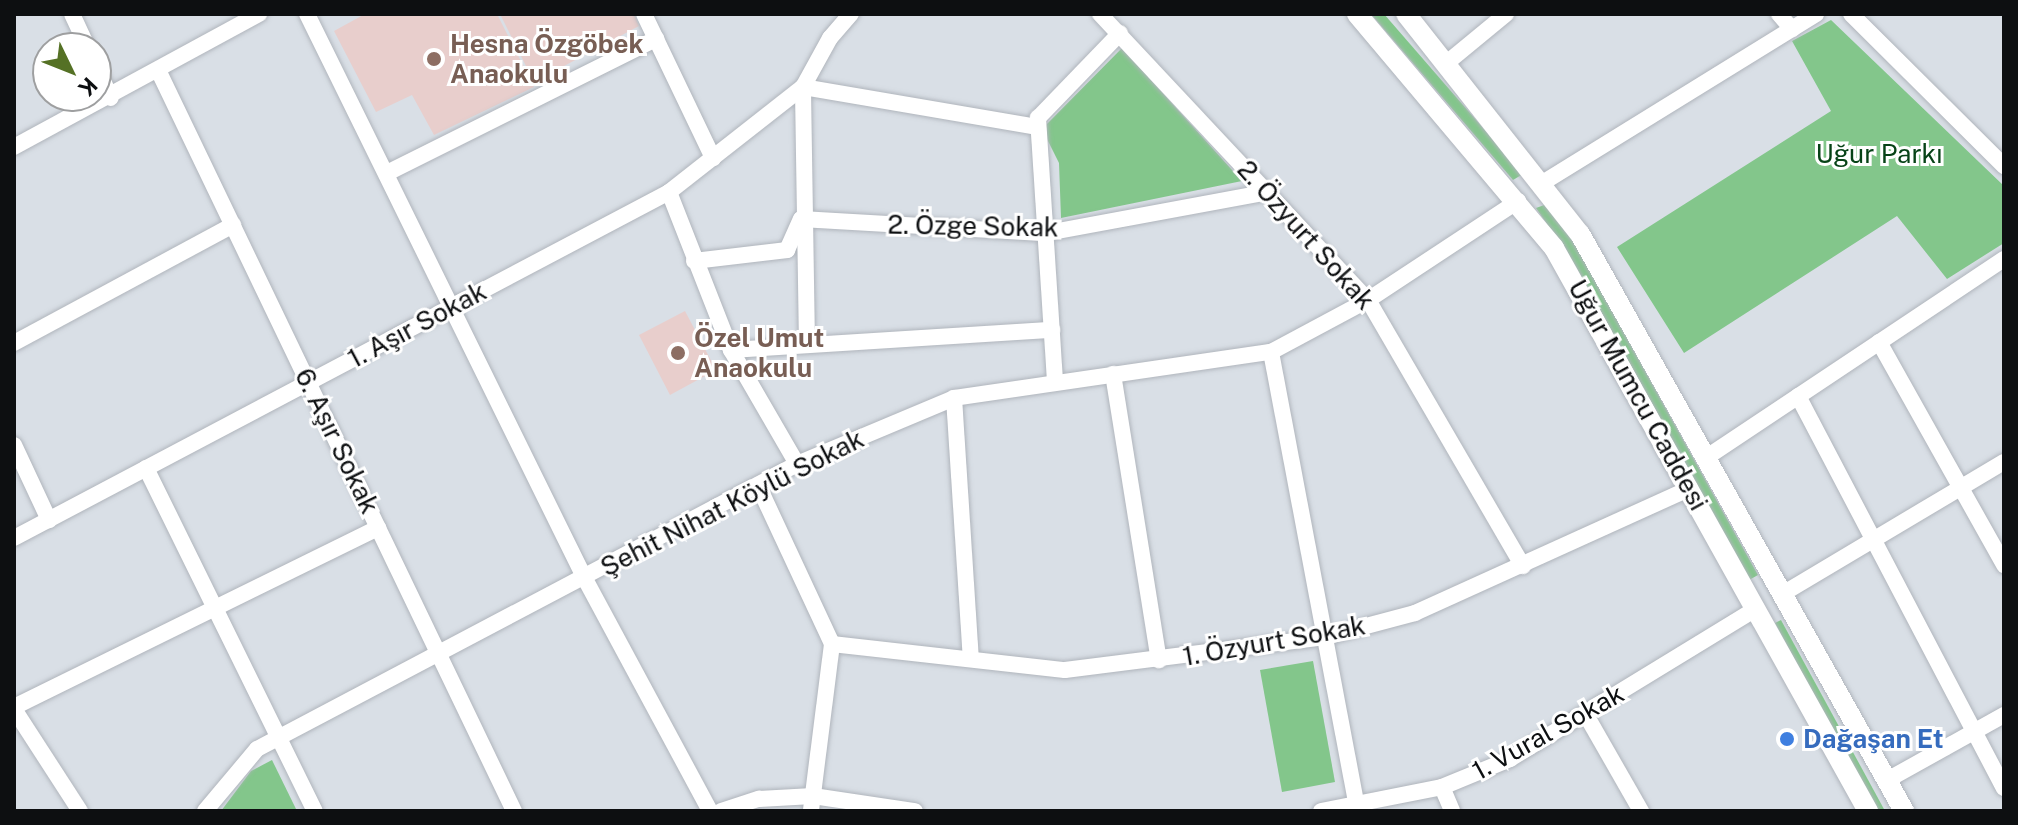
<!DOCTYPE html>
<html>
<head>
<meta charset="utf-8">
<style>
	body { margin:0 }
	#map { position:relative; width:2018px; height:825px; overflow:hidden; background:#d9dfe6; font-family:"Public Sans",sans-serif }
	div>[style] { position:absolute }
	.education>* { inset:0; background:#e8cecc }
	.green>* { inset:0; background:#83c68b }
	.roads { filter:drop-shadow(0 0 2px #b0b5bc) drop-shadow(0 0 2px #b0b5bc) }
	.minor>* { height:16px; margin:-8px; padding:0 8px; transform-origin:8px; border-radius:8px; background:#fff }
	.tertiary>* { height:20px; margin:-10px; padding:0 10px; transform-origin:10px; border-radius:10px; background:#fff }
	.dots>* { width:22px; height:22px; translate:-50% -50%; box-sizing:border-box; border:4px solid #fff; border-radius:50% }
	span { translate:-50% -50%; white-space:nowrap; text-align:center; line-height:1.15; -webkit-text-stroke:6px #fff; paint-order:stroke }
	.education-label { font-size:26px; color:#785e54; font-weight:700 }
	.left { translate:0 -50%; text-align:left }
	.park-label { font-size:26px; color:#074317 }
	.street-label { font-size:26px; color:#0d0f11 }
	.shop-label { font-size:26px; color:#366cbe; font-weight:700 }
	.frame { position:absolute; inset:0; border:16px solid #0d0f11; pointer-events:none }
	.north { position:absolute; left:32px; top:32px; width:80px; height:80px; box-sizing:border-box; background:#fff; border:2px solid #9e9fa0; border-radius:50%; rotate:133deg; font-size:22px; font-weight:700; line-height:32px; text-align:center; color:#0d0f11 }
	.north::after { content:''; display:block; margin:auto; width:28px; height:36px; background:#557125; clip-path:polygon(50% 0,100% 100%,50% 72%,0 100%) }
</style>
</head>
<body>
<div id="map">
	<div class="education">
		<div style="clip-path:polygon(365px 14px,497px 14px,534px 87px,434px 135px,412px 95px,376px 112px,334px 31px)"></div>
		<div style="clip-path:polygon(500px 14px,634px 14px,639px 26px,534px 82px)"></div>
		<div style="clip-path:polygon(685px 311px,716px 370px,670px 395px,639px 335px)"></div>
	</div>
	<div class="green">
		<div style="clip-path:polygon(1371px 14px,1384px 14px,1523px 174px,1513px 180px)"></div>
		<div style="clip-path:polygon(1831px 20px,2004px 186px,2004px 243px,1947px 279px,1897px 216px,1684px 353px,1617px 247px,1831px 111px,1792px 41px)"></div>
		<div style="clip-path:polygon(1122px 48px,1242px 181px,1061px 218px,1059px 163px,1042px 129px)"></div>
		<div style="clip-path:polygon(1547px 204px,1573px 241px,1758px 575px,1749px 580px,1575px 265px,1536px 208px)"></div>
		<div style="clip-path:polygon(1781px 620px,1885px 811px,1877px 811px,1775px 623px)"></div>
		<div style="clip-path:polygon(1313px 661px,1335px 782px,1282px 792px,1260px 670px)"></div>
		<div style="clip-path:polygon(272px 760px,297px 811px,221px 811px,251px 771px)"></div>
	</div>
	<div class="roads">
		<div class="minor">
			<div style="left:72px;top:14px;width:38px;rotate:65deg"></div>
			<div style="left:307px;top:14px;width:627px;rotate:63.8deg"></div>
			<div style="left:584px;top:577px;width:266px;rotate:61.7deg"></div>
			<div style="left:644px;top:14px;width:160px;rotate:64.4deg"></div>
			<div style="left:1100px;top:14px;width:392px;rotate:46.9deg"></div>
			<div style="left:1368px;top:300px;width:308px;rotate:59.8deg"></div>
			<div style="left:1779px;top:14px;width:20px;rotate:49deg"></div>
			<div style="left:1851px;top:14px;width:216px;rotate:44.8deg"></div>
			<div style="left:1449px;top:61px;width:74px;rotate:-39.5deg"></div>
			<div style="left:96px;top:65px;width:36px;rotate:66deg"></div>
			<div style="left:159px;top:72px;width:820px;rotate:64.34deg"></div>
			<div style="left:14px;top:147px;width:279px;rotate:-28.5deg"></div>
			<div style="left:387px;top:173px;width:301px;rotate:-26.5deg"></div>
			<div style="left:1544px;top:182px;width:320px;rotate:-31.7deg"></div>
			<div style="left:669px;top:192px;width:170px;rotate:68.6deg"></div>
			<div style="left:731px;top:350px;width:132px;rotate:59.9deg"></div>
			<div style="left:694px;top:261px;width:94px;rotate:-6.7deg"></div>
			<div style="left:787px;top:250px;width:34px;rotate:-66deg"></div>
			<div style="left:801px;top:219px;width:246px;rotate:3.3deg"></div>
			<div style="left:1047px;top:233px;width:226px;rotate:-10.5deg"></div>
			<div style="left:1879px;top:342px;width:256px;rotate:60.7deg"></div>
			<div style="left:14px;top:343px;width:249px;rotate:-28.3deg"></div>
			<div style="left:807px;top:345px;width:258px;rotate:-90.9deg"></div>
			<div style="left:803px;top:87px;width:56px;rotate:-61.1deg"></div>
			<div style="left:830px;top:38px;width:32px;rotate:-49deg"></div>
			<div style="left:731px;top:350px;width:322px;rotate:-3.6deg"></div>
			<div style="left:1271px;top:352px;width:467px;rotate:79.3deg"></div>
			<div style="left:1113px;top:374px;width:290px;rotate:80.9deg"></div>
			<div style="left:1055px;top:381px;width:264px;rotate:-93.7deg"></div>
			<div style="left:1038px;top:118px;width:118px;rotate:-46deg"></div>
			<div style="left:1798px;top:396px;width:443px;rotate:62.3deg"></div>
			<div style="left:954px;top:398px;width:261px;rotate:86.3deg"></div>
			<div style="left:14px;top:445px;width:83px;rotate:65deg"></div>
			<div style="left:1707px;top:457px;width:357px;rotate:-33.7deg"></div>
			<div style="left:146px;top:468px;width:382px;rotate:63.8deg"></div>
			<div style="left:758px;top:485px;width:175px;rotate:65deg"></div>
			<div style="left:832px;top:644px;width:168px;rotate:97.2deg"></div>
			<div style="left:14px;top:538px;width:741px;rotate:-27.84deg"></div>
			<div style="left:669px;top:192px;width:170px;rotate:-38.1deg"></div>
			<div style="left:803px;top:87px;width:238px;rotate:9.7deg"></div>
			<div style="left:1784px;top:593px;width:256px;rotate:-30.8deg"></div>
			<div style="left:832px;top:644px;width:234px;rotate:6.4deg"></div>
			<div style="left:1065px;top:670px;width:262px;rotate:-7.2deg"></div>
			<div style="left:1325px;top:637px;width:93px;rotate:-14.9deg"></div>
			<div style="left:1415px;top:613px;width:302px;rotate:-24.4deg"></div>
			<div style="left:14px;top:707px;width:406px;rotate:-26.2deg"></div>
			<div style="left:14px;top:709px;width:121px;rotate:57.1deg"></div>
			<div style="left:1586px;top:715px;width:111px;rotate:60.2deg"></div>
			<div style="left:1889px;top:779px;width:132px;rotate:-29.1deg"></div>
			<div style="left:1442px;top:787px;width:26px;rotate:67deg"></div>
			<div style="left:205px;top:811px;width:81px;rotate:-50deg"></div>
			<div style="left:257px;top:749px;width:611px;rotate:-27.82deg"></div>
			<div style="left:797px;top:464px;width:170px;rotate:-22.8deg"></div>
			<div style="left:954px;top:398px;width:320px;rotate:-8.3deg"></div>
			<div style="left:1271px;top:352px;width:110px;rotate:-28.2deg"></div>
			<div style="left:1368px;top:300px;width:180px;rotate:-33.4deg"></div>
			<div style="left:721px;top:811px;width:40px;rotate:-18deg"></div>
			<div style="left:759px;top:799px;width:54px;rotate:-3.2deg"></div>
			<div style="left:813px;top:796px;width:103px;rotate:8.4deg"></div>
			<div style="left:1321px;top:811px;width:123px;rotate:-11.2deg"></div>
			<div style="left:1442px;top:787px;width:74px;rotate:-22.4deg"></div>
			<div style="left:1510px;top:759px;width:288px;rotate:-31.4deg"></div>
		</div>
		<div class="tertiary">
			<div style="left:1357px;top:14px;width:306px;rotate:49.9deg"></div>
			<div style="left:1554px;top:248px;width:645px;rotate:60.85deg"></div>
			<div style="left:1406px;top:14px;width:280px;rotate:51.7deg"></div>
			<div style="left:1580px;top:234px;width:662px;rotate:60.68deg"></div>
		</div>
	</div>
	<div class="dots">
		<div style="left:434px;top:59px;background:#8d6e63"></div>
		<div style="left:678px;top:353px;background:#8d6e63"></div>
		<div style="left:1787px;top:739px;background:#3f7fe0"></div>
	</div>
	<div class="education-label">
		<span class="left" style="left:450px;top:59px">Hesna Özgöbek<br>Anaokulu</span>
		<span class="left" style="left:694px;top:353px">Özel Umut<br>Anaokulu</span>
	</div>
	<div class="park-label">
		<span style="left:1879px;top:154px">Uğur Parkı</span>
	</div>
	<div class="street-label">
		<span style="left:973px;top:226px;rotate:1deg">2. Özge Sokak</span>
		<span style="left:1306px;top:235px;rotate:48deg">2. Özyurt Sokak</span>
		<span style="left:417px;top:325px;rotate:-28deg">1. Aşır Sokak</span>
		<span style="left:1638px;top:395px;rotate:61deg">Uğur Mumcu Caddesi</span>
		<span style="left:337px;top:441px;rotate:64deg">6. Aşır Sokak</span>
		<span style="left:732px;top:503px;rotate:-27deg">Şehit Nihat Köylü Sokak</span>
		<span style="left:1274px;top:641px;rotate:-10deg">1. Özyurt Sokak</span>
		<span style="left:1548px;top:732px;rotate:-29deg">1. Vural Sokak</span>
	</div>
	<div class="shop-label">
		<span class="left" style="left:1803px;top:739px">Dağaşan Et</span>
	</div>
	<div class="frame"></div>
	<div class="north">K</div>
</div>
</body>
</html>
